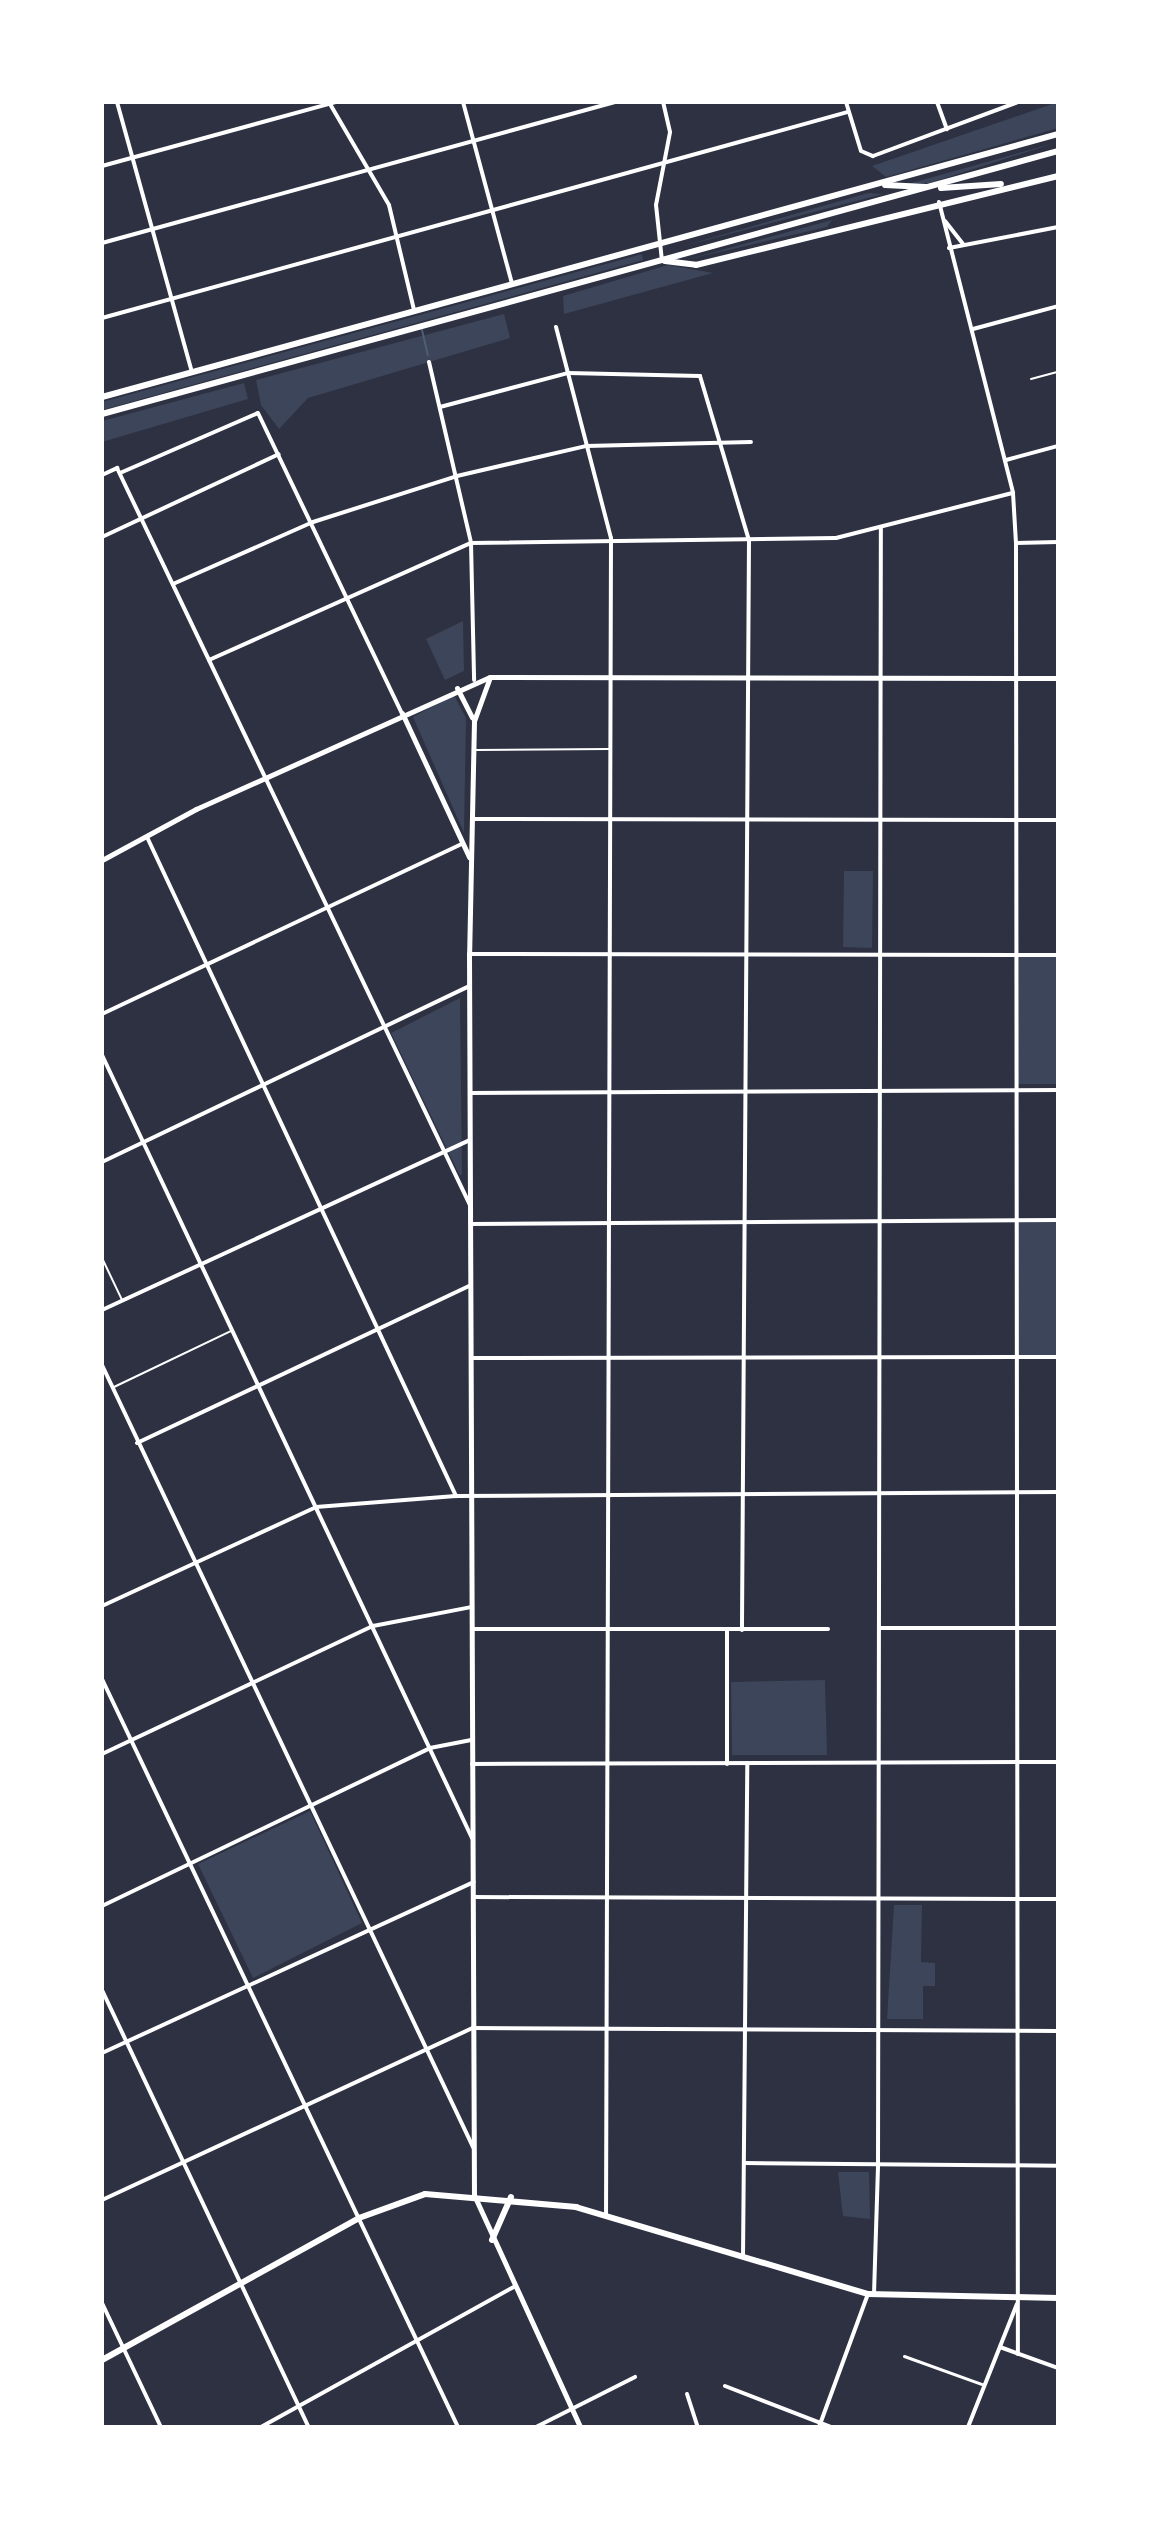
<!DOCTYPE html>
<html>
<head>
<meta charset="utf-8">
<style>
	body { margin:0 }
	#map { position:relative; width:1160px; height:2529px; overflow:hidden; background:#2d3142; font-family:"Asap Condensed",sans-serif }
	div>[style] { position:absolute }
	.green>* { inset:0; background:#3c4559 }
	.stream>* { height:2px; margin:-1px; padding:0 1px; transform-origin:1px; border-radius:1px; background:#4f5d75 }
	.service>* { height:2px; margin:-1px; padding:0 1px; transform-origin:1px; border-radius:1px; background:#fff }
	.pedestrian>* { height:3px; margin:-1.5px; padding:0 1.5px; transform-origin:1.5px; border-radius:1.5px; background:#fff }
	.minor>* { height:4px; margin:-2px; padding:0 2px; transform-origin:2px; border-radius:2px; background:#fff }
	.tertiary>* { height:4px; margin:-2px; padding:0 2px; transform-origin:2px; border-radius:2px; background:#fff }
	.secondary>* { height:5px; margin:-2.5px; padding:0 2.5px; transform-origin:2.5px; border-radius:2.5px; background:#fff }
	.primary>* { height:6px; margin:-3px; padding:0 3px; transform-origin:3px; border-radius:3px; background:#fff }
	span { translate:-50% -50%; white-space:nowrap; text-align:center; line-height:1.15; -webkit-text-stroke:6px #fff; paint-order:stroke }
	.frame { position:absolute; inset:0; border:104px solid #fff; pointer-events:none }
</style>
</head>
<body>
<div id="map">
	<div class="green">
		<div style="clip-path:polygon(1058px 102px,1058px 128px,886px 177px,872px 166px)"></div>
		<div style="clip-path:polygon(1058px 142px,930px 183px,908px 184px)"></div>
		<div style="clip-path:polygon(868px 193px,883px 194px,676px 248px)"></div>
		<div style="clip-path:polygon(832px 220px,827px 227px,685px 260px)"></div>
		<div style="clip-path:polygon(642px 254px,643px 260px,102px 410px,102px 402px)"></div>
		<div style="clip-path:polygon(668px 265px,713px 273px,564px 314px,563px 296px)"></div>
		<div style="clip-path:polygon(504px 314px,510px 338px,308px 398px,279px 429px,261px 405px,256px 380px)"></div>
		<div style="clip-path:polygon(244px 383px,248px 399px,102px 442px,102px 421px)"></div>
		<div style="clip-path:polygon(463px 621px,464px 671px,445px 680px,426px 639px)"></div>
		<div style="clip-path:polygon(454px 695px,466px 718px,464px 833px,413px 717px)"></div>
		<div style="clip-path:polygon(844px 871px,873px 871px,872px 948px,843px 947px)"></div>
		<div style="clip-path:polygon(1017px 957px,1058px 957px,1058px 1084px,1017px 1084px)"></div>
		<div style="clip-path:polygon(460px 998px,462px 1174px,460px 1176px,391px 1033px)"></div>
		<div style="clip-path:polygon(1016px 1220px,1058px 1220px,1058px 1357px,1015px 1357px)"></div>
		<div style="clip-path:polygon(825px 1680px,827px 1755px,732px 1755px,731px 1682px)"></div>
		<div style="clip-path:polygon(310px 1811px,362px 1923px,253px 1978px,198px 1864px)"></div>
		<div style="clip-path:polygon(894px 1905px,922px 1905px,921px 1962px,935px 1963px,935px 1986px,923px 1986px,923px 2019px,887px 2019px)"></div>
		<div style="clip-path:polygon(838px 2172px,869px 2172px,870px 2219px,843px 2216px)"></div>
	</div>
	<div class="stream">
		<div style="left:422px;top:330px;width:26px;rotate:77deg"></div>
	</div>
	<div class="service">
		<div style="left:1031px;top:379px;width:28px;rotate:-15deg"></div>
		<div style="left:476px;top:750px;width:133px;rotate:-0.4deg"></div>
		<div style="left:102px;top:1258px;width:47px;rotate:64.5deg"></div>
		<div style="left:114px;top:1387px;width:130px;rotate:-25.6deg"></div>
	</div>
	<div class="pedestrian">
		<div style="left:904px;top:2356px;width:85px;rotate:19.9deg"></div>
	</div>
	<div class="minor">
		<div style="left:463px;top:102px;width:188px;rotate:74.9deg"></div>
		<div style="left:846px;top:102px;width:51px;rotate:73deg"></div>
		<div style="left:861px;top:151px;width:13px;rotate:23deg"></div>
		<div style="left:873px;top:156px;width:155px;rotate:-20.4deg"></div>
		<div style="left:937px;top:102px;width:29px;rotate:70deg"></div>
		<div style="left:330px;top:104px;width:117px;rotate:59.7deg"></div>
		<div style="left:389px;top:205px;width:108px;rotate:76.6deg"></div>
		<div style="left:102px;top:166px;width:243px;rotate:-15.3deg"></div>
		<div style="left:939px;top:202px;width:300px;rotate:75.7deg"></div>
		<div style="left:1013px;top:493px;width:50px;rotate:86.6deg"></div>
		<div style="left:1016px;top:543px;width:1811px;rotate:89.94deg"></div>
		<div style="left:945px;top:221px;width:29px;rotate:52deg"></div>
		<div style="left:102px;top:243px;width:532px;rotate:-15.37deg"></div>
		<div style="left:949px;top:248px;width:111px;rotate:-10.9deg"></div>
		<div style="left:102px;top:318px;width:774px;rotate:-15.44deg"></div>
		<div style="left:556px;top:327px;width:218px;rotate:75.4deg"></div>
		<div style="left:611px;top:538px;width:1677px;rotate:90.17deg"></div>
		<div style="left:973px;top:329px;width:88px;rotate:-15.1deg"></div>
		<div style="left:440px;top:407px;width:132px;rotate:-14.9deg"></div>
		<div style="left:568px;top:373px;width:132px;rotate:1.3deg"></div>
		<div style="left:700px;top:376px;width:171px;rotate:73.4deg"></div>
		<div style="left:749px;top:540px;width:1090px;rotate:90.37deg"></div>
		<div style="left:1006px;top:460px;width:54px;rotate:-15.1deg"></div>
		<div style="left:120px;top:473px;width:150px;rotate:-23.5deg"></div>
		<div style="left:258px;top:413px;width:333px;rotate:64.4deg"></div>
		<div style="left:102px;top:475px;width:17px;rotate:-25deg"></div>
		<div style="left:117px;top:468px;width:817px;rotate:64.41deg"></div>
		<div style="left:102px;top:537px;width:195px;rotate:-25.1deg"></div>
		<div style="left:1016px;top:543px;width:42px;rotate:-1.4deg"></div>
		<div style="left:173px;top:584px;width:153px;rotate:-23.9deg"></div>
		<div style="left:313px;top:522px;width:151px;rotate:-17.7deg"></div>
		<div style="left:457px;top:476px;width:132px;rotate:-13.1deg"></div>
		<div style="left:586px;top:446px;width:165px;rotate:-1.4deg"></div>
		<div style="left:209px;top:660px;width:287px;rotate:-24.1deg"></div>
		<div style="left:471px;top:543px;width:365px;rotate:-0.8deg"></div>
		<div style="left:836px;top:538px;width:182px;rotate:-14.3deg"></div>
		<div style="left:473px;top:819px;width:585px;rotate:0.1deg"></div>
		<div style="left:147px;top:837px;width:728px;rotate:64.88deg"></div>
		<div style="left:456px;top:1496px;width:602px;rotate:-0.38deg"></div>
		<div style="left:102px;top:1014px;width:399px;rotate:-25.3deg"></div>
		<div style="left:102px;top:1055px;width:866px;rotate:64.71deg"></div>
		<div style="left:470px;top:1093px;width:588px;rotate:-0.29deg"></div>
		<div style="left:102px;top:1162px;width:406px;rotate:-25.6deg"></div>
		<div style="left:471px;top:1224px;width:587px;rotate:-0.39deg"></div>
		<div style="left:102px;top:1310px;width:405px;rotate:-24.8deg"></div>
		<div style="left:471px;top:1358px;width:587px;rotate:-0.1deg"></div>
		<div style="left:137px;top:1443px;width:369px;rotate:-25.3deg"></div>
		<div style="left:102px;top:1606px;width:236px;rotate:-24.8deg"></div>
		<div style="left:316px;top:1507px;width:140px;rotate:-4.5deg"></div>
		<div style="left:879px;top:1628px;width:179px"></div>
		<div style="left:472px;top:1629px;width:356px"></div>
		<div style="left:102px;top:1679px;width:828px;rotate:64.55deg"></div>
		<div style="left:102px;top:1754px;width:300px;rotate:-25.3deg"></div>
		<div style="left:373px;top:1626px;width:101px;rotate:-10.9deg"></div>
		<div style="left:472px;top:1764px;width:586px;rotate:-0.2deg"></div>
		<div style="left:727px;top:1764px;width:134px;rotate:-90deg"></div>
		<div style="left:473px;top:1897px;width:585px;rotate:0.2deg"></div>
		<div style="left:102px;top:1906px;width:364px;rotate:-25.7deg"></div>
		<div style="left:430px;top:1748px;width:42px;rotate:-11deg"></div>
		<div style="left:102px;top:1990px;width:484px;rotate:64.7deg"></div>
		<div style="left:102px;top:2053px;width:409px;rotate:-24.7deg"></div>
		<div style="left:744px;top:2163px;width:314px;rotate:0.5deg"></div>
		<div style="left:878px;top:2166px;width:1638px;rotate:-89.9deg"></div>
		<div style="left:102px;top:2200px;width:409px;rotate:-24.9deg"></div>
		<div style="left:473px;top:2028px;width:585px;rotate:0.29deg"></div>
		<div style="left:743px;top:2257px;width:494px;rotate:-89.5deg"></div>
		<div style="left:102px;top:2303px;width:137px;rotate:64.6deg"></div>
		<div style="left:1000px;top:2347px;width:62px;rotate:19.9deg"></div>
		<div style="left:725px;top:2386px;width:114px;rotate:21.1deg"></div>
		<div style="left:687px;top:2394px;width:35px;rotate:72deg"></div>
		<div style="left:261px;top:2427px;width:289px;rotate:-29deg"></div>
		<div style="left:536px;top:2427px;width:111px;rotate:-26.8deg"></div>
		<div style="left:819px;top:2427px;width:142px;rotate:-69.8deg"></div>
		<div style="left:968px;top:2427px;width:132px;rotate:-68.3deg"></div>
	</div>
	<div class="tertiary">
		<div style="left:117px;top:102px;width:280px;rotate:74.5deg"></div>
		<div style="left:662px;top:261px;width:56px;rotate:-96.1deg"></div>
		<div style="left:656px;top:205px;width:74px;rotate:-79.1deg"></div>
		<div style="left:670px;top:132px;width:31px;rotate:-103deg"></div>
		<div style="left:429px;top:362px;width:186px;rotate:76.9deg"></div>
		<div style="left:471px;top:543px;width:137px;rotate:88.7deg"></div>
		<div style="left:469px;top:954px;width:589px;rotate:0.1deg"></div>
		<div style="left:102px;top:1365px;width:866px;rotate:64.62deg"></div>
		<div style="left:874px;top:2294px;width:128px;rotate:-88.2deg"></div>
	</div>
	<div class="secondary">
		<div style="left:490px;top:677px;width:47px;rotate:110deg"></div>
		<div style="left:474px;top:721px;width:233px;rotate:91.2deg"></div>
		<div style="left:469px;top:954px;width:1241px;rotate:89.77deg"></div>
		<div style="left:474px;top:2195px;width:255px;rotate:65.4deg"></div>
		<div style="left:457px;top:688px;width:33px;rotate:63deg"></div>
		<div style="left:402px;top:713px;width:159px;rotate:65deg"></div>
		<div style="left:102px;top:860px;width:107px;rotate:-28.5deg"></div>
		<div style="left:196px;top:809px;width:322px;rotate:-24.2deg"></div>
		<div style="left:490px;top:677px;width:568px;rotate:0.1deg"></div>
	</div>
	<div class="primary">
		<div style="left:885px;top:185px;width:41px;rotate:2.8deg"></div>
		<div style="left:941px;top:188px;width:60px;rotate:-3.8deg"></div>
		<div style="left:665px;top:261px;width:31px;rotate:7deg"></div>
		<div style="left:696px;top:265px;width:373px;rotate:-13.8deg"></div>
		<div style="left:102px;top:397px;width:992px;rotate:-15.38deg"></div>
		<div style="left:102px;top:414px;width:992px;rotate:-15.38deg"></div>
		<div style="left:492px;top:2240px;width:47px;rotate:-66.2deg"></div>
		<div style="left:102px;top:2360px;width:294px;rotate:-28.9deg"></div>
		<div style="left:359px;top:2218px;width:70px;rotate:-20deg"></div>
		<div style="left:425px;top:2194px;width:152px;rotate:4.9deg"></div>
		<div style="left:576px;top:2207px;width:305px;rotate:16.6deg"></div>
		<div style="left:868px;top:2294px;width:190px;rotate:1.2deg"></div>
	</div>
	<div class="frame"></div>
</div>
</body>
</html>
